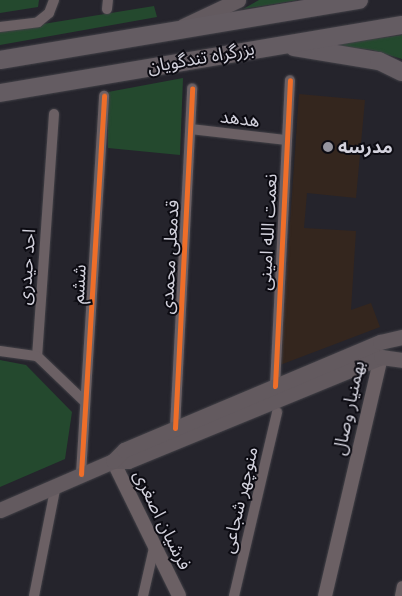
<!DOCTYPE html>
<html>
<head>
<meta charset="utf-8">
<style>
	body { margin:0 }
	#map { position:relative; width:402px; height:596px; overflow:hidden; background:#25242c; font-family:"Fira Sans","Noto Sans Arabic",sans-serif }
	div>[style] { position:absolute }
	.education>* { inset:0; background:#34261e }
	.green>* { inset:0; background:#24492e }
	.roads { filter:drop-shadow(0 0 1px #424147) drop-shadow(0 0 1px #424147) }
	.minor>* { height:10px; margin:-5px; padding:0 5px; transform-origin:5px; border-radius:5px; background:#6b6064 }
	.tertiary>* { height:14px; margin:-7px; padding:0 7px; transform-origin:7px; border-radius:7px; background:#6b6064 }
	.secondary>* { height:15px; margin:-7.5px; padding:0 7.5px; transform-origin:7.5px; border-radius:7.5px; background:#635a5f }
	.trunk>* { height:18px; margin:-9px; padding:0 9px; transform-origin:9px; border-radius:9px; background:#645c62 }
	.cycleway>* { height:5px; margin:-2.5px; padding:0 2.5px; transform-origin:2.5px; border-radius:2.5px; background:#ee6e29 }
	.dots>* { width:14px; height:14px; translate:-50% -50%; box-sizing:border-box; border:2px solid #0c0b12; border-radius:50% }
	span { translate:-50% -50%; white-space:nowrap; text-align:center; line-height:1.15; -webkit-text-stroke:4px #0c0b12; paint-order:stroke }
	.street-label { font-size:18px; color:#d3d2dd }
	.poi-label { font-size:18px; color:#d3d2dd; font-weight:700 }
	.left { translate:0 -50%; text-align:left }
</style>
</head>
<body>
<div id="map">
	<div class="education">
		<div style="clip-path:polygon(299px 94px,365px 100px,356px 198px,307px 193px,304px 228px,356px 231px,351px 310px,371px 303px,380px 327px,280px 365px)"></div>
	</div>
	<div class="green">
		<div style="clip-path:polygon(0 0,39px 0,38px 7px,0 13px)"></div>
		<div style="clip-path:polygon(259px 0,298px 0,243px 9px)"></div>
		<div style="clip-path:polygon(154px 6px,157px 17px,0 45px,0 31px)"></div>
		<div style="clip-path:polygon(402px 35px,402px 59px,372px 50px,331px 45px)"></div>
		<div style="clip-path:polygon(183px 78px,180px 155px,108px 148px,108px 92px)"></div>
		<div style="clip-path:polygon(0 360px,26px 365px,72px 412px,65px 459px,0 487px)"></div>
	</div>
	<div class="roads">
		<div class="minor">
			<div style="left:107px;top:9px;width:9px;rotate:-84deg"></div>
			<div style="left:0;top:27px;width:38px;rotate:-7deg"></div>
			<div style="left:38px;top:22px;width:14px;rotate:-39deg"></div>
			<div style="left:49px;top:13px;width:14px;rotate:-69deg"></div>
			<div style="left:54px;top:114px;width:243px;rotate:94deg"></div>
			<div style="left:37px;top:356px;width:66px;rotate:43.8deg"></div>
			<div style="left:191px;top:129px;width:96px;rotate:6.6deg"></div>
			<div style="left:0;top:351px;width:37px;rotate:8deg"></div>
			<div style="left:275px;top:386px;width:306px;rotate:-87.2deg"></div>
			<div style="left:175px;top:428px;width:340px;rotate:-87.1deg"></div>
			<div style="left:81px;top:474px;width:379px;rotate:-86.5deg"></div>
			<div style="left:34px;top:596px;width:113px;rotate:-78.8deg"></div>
			<div style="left:143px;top:596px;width:49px;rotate:-77.1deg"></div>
			<div style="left:234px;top:596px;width:189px;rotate:-76.8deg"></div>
			<div style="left:400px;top:596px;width:10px;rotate:-79deg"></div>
		</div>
		<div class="tertiary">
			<div style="left:113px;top:461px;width:150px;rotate:63.9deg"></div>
			<div style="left:325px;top:596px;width:245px;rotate:-76.8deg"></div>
		</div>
		<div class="secondary">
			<div style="left:183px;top:26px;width:61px;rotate:-25.3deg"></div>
			<div style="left:113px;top:461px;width:15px"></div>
			<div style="left:128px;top:461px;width:274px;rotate:-22.3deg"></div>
			<div style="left:381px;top:357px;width:21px;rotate:8deg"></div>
			<div style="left:0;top:510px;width:123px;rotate:-23.4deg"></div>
			<div style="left:113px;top:461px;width:16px;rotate:-45deg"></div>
			<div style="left:124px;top:450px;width:278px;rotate:-22.9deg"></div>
			<div style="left:380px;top:342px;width:23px;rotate:-13deg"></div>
		</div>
		<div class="trunk">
			<div style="left:294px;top:47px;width:86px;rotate:9.4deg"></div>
			<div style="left:379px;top:61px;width:25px;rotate:26deg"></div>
			<div style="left:0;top:60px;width:364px;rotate:-9.5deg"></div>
			<div style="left:0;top:93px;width:408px;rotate:-9.6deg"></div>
		</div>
	</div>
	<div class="cycleway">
		<div style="left:275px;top:386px;width:306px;rotate:-87.2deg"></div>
		<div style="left:175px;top:428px;width:340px;rotate:-87.1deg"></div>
		<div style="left:81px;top:474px;width:379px;rotate:-86.5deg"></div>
	</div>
	<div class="dots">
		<div style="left:328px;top:147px;background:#96959f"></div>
	</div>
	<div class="street-label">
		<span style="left:201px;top:58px;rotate:-10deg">بزرگراه تندگویان</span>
		<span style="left:240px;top:119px;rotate:7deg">هدهد</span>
		<span style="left:268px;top:232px;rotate:-87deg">نعمت الله امینی</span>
		<span style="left:170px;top:257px;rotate:-87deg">قدمعلی محمدی</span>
		<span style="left:27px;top:267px;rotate:-86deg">احد حیدری</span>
		<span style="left:79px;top:284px;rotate:-87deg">ششم</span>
		<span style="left:349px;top:408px;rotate:-78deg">بهمنیار وصال</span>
		<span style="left:240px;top:500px;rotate:-77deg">منوچهر شجاعی</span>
		<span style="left:162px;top:520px;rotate:64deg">فرشیان اصغری</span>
	</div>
	<div class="poi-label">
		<span class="left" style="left:338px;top:147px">مدرسه</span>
	</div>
</div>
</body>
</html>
